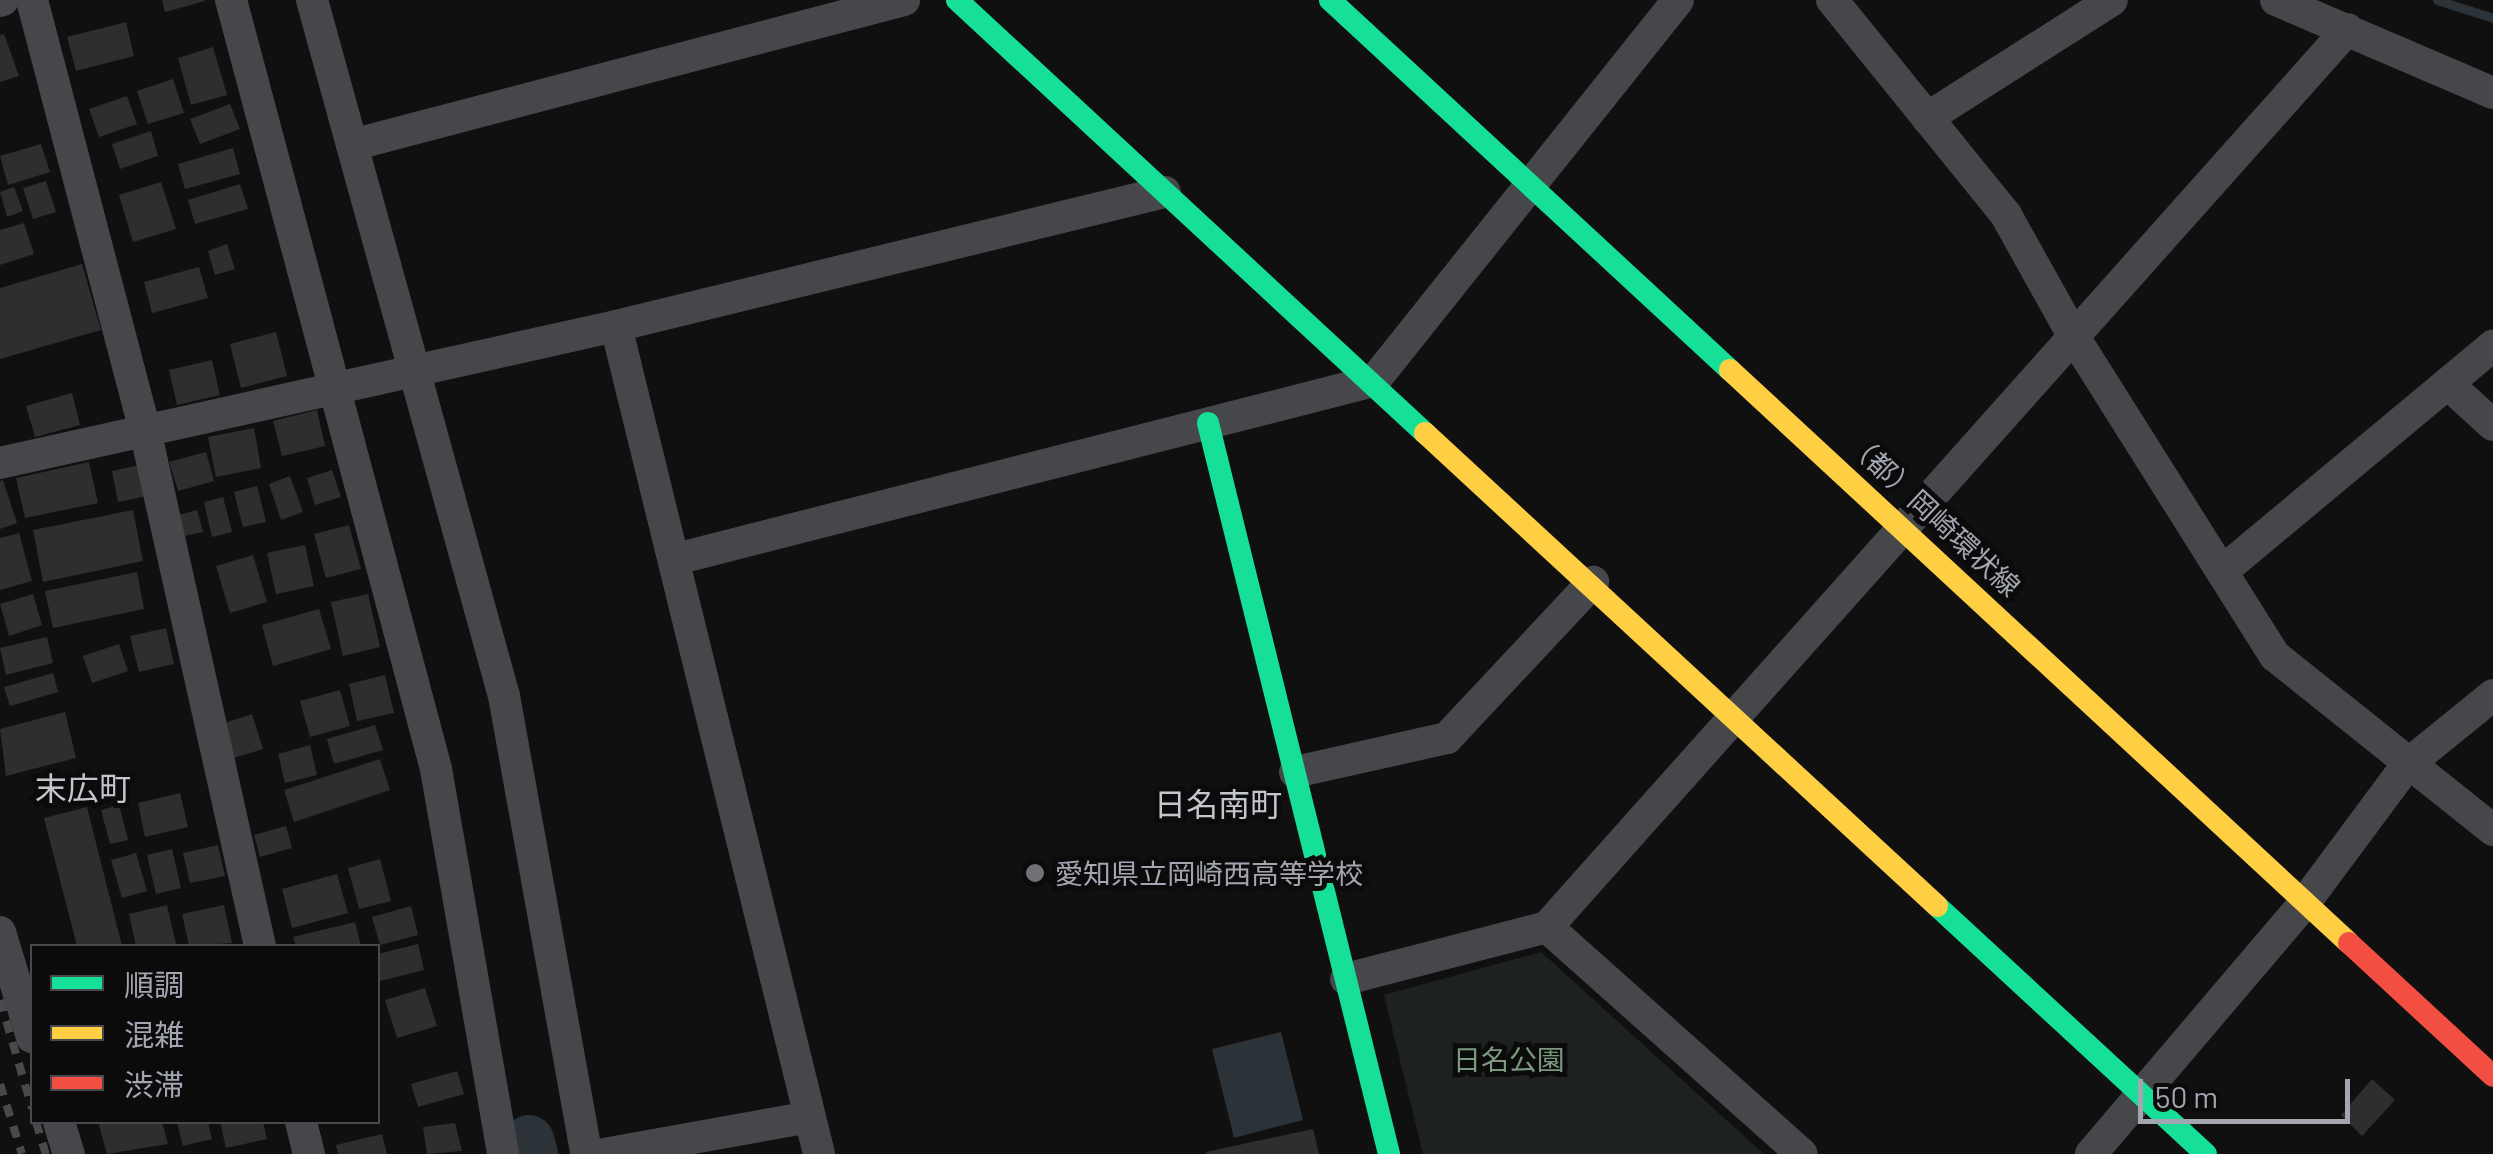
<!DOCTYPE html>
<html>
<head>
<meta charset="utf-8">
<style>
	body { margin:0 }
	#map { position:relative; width:2493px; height:1154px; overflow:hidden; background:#101011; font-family:Barlow,"Noto Sans JP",sans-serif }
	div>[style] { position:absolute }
	.green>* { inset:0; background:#1d221e }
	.water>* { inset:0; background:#2c3338 }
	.stream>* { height:9px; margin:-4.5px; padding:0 4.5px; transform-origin:4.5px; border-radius:4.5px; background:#2c3338 }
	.river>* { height:50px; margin:-25px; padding:0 25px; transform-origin:25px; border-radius:25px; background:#2c3338 }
	.building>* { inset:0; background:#2e2e2f }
	.street>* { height:32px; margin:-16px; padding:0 16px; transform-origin:16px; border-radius:16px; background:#46474a }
	.fast>* { height:22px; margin:-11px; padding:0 11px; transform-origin:11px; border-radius:11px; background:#16e098 }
	.slow>* { height:22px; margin:-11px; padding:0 11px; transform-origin:11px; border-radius:11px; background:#ffcf43 }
	.jam>* { height:22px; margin:-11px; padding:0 11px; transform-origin:11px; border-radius:11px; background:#f24e42 }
	.rail>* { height:8px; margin-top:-4px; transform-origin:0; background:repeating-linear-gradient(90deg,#49494c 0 12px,transparent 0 22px) }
	.dots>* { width:28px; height:28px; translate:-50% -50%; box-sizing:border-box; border:5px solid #0b0b0c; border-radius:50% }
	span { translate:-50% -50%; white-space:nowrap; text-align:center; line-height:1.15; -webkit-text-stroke:10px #0b0b0c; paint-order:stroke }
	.street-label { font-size:28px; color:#a3a6b0 }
	.poi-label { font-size:28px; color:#a3a6b0 }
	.left { translate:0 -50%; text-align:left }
	.park-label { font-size:28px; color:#7c9980 }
	.quarter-label { font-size:32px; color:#c4c6cd }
	.legend { position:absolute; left:30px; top:944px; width:350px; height:180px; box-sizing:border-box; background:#0b0b0c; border:2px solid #48494e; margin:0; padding:12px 18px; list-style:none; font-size:30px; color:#a3a6b0 }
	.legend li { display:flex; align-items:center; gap:20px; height:50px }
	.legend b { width:50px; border:2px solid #48494e }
	.scale { position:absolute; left:2138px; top:1079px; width:212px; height:45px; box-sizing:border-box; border:5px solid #a3a6b0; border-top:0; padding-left:12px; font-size:30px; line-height:35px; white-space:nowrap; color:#a3a6b0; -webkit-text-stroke:8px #0b0b0c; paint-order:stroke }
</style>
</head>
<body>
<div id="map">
	<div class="green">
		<div style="clip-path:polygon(1541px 952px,1764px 1154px,1423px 1154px,1384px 995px)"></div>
	</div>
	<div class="water">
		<div style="clip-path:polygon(1281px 1032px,1303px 1120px,1234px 1138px,1212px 1049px)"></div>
	</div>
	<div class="stream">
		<div style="left:2437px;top:0;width:59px;rotate:17.8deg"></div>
	</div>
	<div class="river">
		<div style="left:529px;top:1140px;width:15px;rotate:74deg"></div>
	</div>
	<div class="building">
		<div style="clip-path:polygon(162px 0,205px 0,205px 1px,165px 12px)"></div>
		<div style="clip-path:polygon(126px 22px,134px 56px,76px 71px,67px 37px)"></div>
		<div style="clip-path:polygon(4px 34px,19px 76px,0 82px,0 35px)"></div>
		<div style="clip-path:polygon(213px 47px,227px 95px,191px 105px,178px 58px)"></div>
		<div style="clip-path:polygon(173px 79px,184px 113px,148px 124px,137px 91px)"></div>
		<div style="clip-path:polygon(127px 96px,137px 124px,99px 137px,89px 109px)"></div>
		<div style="clip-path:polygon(230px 104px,240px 129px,200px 144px,190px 119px)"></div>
		<div style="clip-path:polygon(151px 131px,158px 156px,120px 169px,112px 144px)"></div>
		<div style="clip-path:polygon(41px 144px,50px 172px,8px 185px,0 156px)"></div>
		<div style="clip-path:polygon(233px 148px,240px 174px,185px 189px,178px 164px)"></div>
		<div style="clip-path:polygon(46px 181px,56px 212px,33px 219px,23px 188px)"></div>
		<div style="clip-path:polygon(161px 182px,176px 229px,133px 242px,119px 195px)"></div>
		<div style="clip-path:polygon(240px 184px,248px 209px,195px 224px,188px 200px)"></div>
		<div style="clip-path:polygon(14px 187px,23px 211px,7px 217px,0 192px)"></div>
		<div style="clip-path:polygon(24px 223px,34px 254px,0 265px,0 230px)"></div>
		<div style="clip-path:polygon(227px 244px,235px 269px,215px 275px,208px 251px)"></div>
		<div style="clip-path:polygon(82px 264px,101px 330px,0 359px,0 288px)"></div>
		<div style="clip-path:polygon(199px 267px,208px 298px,152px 313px,144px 282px)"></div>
		<div style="clip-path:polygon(276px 332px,287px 376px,241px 388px,230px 344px)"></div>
		<div style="clip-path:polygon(212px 360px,220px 395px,177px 405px,169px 370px)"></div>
		<div style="clip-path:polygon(72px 393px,80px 425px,35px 437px,26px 406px)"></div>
		<div style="clip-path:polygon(317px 410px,325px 446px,282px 456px,273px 421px)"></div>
		<div style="clip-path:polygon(254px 428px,261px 468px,216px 477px,208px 437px)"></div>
		<div style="clip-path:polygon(206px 452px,214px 481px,178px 491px,169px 462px)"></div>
		<div style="clip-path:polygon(89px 462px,98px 503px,25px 518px,16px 478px)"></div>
		<div style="clip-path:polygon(140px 465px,147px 496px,118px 502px,112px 471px)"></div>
		<div style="clip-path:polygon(332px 470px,341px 497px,315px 505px,307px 478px)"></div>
		<div style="clip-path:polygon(290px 476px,303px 512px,281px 520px,269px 484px)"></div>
		<div style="clip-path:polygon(3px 480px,17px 523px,0 529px,0 481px)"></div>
		<div style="clip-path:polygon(257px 486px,266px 522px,243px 527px,234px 492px)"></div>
		<div style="clip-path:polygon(223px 497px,232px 532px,212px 537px,204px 502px)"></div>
		<div style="clip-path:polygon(133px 510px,143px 561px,43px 582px,33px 530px)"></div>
		<div style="clip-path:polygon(197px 510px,203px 532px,185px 536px,179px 515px)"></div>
		<div style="clip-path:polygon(349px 525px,361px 569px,326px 578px,314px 534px)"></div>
		<div style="clip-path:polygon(19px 533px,32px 581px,0 590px,0 538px)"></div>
		<div style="clip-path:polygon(305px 545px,314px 586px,276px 594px,267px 553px)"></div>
		<div style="clip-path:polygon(253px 555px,267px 602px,230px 613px,216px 566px)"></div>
		<div style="clip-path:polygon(137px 572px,144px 609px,53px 628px,45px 591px)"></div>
		<div style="clip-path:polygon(33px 594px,42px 625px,9px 636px,0 604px)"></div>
		<div style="clip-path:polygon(368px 594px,380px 647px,343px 656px,331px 602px)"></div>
		<div style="clip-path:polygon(319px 609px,331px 649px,273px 666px,262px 625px)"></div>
		<div style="clip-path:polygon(166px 628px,174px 664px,139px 672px,130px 636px)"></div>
		<div style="clip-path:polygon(47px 637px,53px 663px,6px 675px,0 648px)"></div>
		<div style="clip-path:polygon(119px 644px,128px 671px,92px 683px,83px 656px)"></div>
		<div style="clip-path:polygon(53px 673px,58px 692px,10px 706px,4px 687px)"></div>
		<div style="clip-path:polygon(385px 675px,394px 713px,357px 721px,349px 684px)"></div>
		<div style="clip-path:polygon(340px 690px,350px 726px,310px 737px,300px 701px)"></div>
		<div style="clip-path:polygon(65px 712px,76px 758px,6px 776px,0 729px)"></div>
		<div style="clip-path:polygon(252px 714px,263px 749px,234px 758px,222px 724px)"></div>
		<div style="clip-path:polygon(375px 725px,383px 750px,334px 764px,327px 739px)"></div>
		<div style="clip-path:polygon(310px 745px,317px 775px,285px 783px,278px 754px)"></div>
		<div style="clip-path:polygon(380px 759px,390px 790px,294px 822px,284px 790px)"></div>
		<div style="clip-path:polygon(180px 793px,188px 827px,145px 837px,138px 803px)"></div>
		<div style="clip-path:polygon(119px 805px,128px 840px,110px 844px,101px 810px)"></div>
		<div style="clip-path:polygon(87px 807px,122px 946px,77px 946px,44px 818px)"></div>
		<div style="clip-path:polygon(286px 826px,292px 848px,260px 857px,254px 835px)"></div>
		<div style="clip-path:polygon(218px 845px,225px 876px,190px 883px,183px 853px)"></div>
		<div style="clip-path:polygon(172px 849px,181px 888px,156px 894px,147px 855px)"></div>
		<div style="clip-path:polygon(136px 853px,147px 891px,122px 898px,111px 860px)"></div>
		<div style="clip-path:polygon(380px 859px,391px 901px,359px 909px,348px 868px)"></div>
		<div style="clip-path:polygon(337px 874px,348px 913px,292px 928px,282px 889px)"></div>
		<div style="clip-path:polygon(167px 905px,176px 944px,136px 946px,129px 914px)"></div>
		<div style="clip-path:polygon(224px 905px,232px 943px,189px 946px,182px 914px)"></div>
		<div style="clip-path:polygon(411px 906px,418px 935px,380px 945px,372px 917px)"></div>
		<div style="clip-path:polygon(355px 922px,361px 946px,296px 946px,293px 937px)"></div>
		<div style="clip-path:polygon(418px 944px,424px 970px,380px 981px,378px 954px)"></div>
		<div style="clip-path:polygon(425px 988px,437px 1026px,397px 1038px,385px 1000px)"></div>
		<div style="clip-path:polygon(457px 1071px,464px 1094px,418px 1107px,411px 1084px)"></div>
		<div style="clip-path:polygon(2372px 1079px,2395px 1100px,2362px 1136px,2341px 1115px)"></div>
		<div style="clip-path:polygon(98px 1122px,162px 1122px,168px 1144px,107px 1154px)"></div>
		<div style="clip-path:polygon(177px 1122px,208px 1122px,212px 1139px,183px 1146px)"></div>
		<div style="clip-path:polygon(220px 1122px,263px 1122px,267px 1139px,226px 1148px)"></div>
		<div style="clip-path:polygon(455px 1123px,462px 1151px,427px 1154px,423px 1127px)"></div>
		<div style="clip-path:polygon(1313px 1129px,1319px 1154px,1206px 1154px,1206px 1152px)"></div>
		<div style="clip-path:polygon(382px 1134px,387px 1154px,338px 1154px,336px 1145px)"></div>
	</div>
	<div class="street">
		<div style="left:32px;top:0;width:445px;rotate:75.3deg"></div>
		<div style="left:145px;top:430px;width:529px;rotate:77.44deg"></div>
		<div style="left:231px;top:0;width:796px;rotate:75.07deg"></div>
		<div style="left:436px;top:769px;width:391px;rotate:80.1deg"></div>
		<div style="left:312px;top:0;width:722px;rotate:74.58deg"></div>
		<div style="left:504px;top:696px;width:465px;rotate:79.8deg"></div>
		<div style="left:1832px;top:0;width:277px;rotate:51deg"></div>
		<div style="left:2006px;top:215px;width:140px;rotate:60.9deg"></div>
		<div style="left:2074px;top:337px;width:377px;rotate:57.8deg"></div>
		<div style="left:2275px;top:656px;width:279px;rotate:38.6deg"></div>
		<div style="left:2276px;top:0;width:236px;rotate:23.2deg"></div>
		<div style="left:0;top:1px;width:3px;rotate:-18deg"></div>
		<div style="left:1927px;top:118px;width:219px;rotate:-32.5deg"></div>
		<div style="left:352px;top:145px;width:571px;rotate:-14.72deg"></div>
		<div style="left:616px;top:326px;width:853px;rotate:76.22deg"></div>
		<div style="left:2449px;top:385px;width:59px;rotate:42.3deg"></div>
		<div style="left:0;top:463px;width:631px;rotate:-12.54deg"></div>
		<div style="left:616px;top:326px;width:565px;rotate:-13.72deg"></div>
		<div style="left:676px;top:559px;width:720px;rotate:-14.31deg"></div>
		<div style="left:1374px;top:381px;width:487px;rotate:-51.4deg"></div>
		<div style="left:2225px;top:569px;width:349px;rotate:-39.8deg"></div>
		<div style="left:1295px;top:772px;width:156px;rotate:-12.6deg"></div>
		<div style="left:1447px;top:738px;width:214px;rotate:-46.9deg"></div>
		<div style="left:1547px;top:927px;width:341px;rotate:41.7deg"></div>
		<div style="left:0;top:932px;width:110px;rotate:73.1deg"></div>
		<div style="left:1346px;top:979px;width:208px;rotate:-14.5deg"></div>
		<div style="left:1547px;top:927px;width:1203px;rotate:-48.27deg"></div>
		<div style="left:59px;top:1122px;width:34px;rotate:73deg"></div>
		<div style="left:301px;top:1122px;width:33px;rotate:76deg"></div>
		<div style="left:604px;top:1154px;width:208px;rotate:-10.2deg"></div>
		<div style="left:2091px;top:1154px;width:332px;rotate:-49.6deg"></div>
		<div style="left:2306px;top:901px;width:169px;rotate:-53.4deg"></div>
		<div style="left:2407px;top:765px;width:111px;rotate:-39.1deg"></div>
	</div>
	<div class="fast">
		<div style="left:957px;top:0;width:638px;rotate:42.78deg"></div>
		<div style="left:1330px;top:0;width:545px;rotate:42.77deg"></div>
		<div style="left:1208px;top:423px;width:753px;rotate:76.09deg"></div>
		<div style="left:1937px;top:906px;width:366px;rotate:42.7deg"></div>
	</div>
	<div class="slow">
		<div style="left:1730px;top:370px;width:843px;rotate:42.79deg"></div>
		<div style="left:1425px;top:433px;width:697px;rotate:42.73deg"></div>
	</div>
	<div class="jam">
		<div style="left:2349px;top:943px;width:196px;rotate:42.7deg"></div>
	</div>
	<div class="rail">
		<div style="left:0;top:1000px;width:113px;rotate:73.5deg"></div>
		<div style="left:0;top:1084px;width:73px;rotate:72.6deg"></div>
		<div style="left:36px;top:1122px;width:34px;rotate:73deg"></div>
	</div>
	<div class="dots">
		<div style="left:1035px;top:873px;background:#707278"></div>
	</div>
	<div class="street-label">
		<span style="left:1934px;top:514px;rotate:43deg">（都）岡崎環状線</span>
	</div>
	<div class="poi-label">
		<span class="left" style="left:1055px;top:873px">愛知県立岡崎西高等学校</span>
	</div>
	<div class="park-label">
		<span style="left:1509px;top:1059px">日名公園</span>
	</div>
	<div class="quarter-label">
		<span style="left:83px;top:787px">末広町</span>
		<span style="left:1218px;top:803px">日名南町</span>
	</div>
	<ul class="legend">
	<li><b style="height:12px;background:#16e098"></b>順調</li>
	<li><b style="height:12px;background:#ffcf43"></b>混雑</li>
	<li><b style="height:12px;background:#f24e42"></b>渋滞</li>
	</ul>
	<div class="scale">50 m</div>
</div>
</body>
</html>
